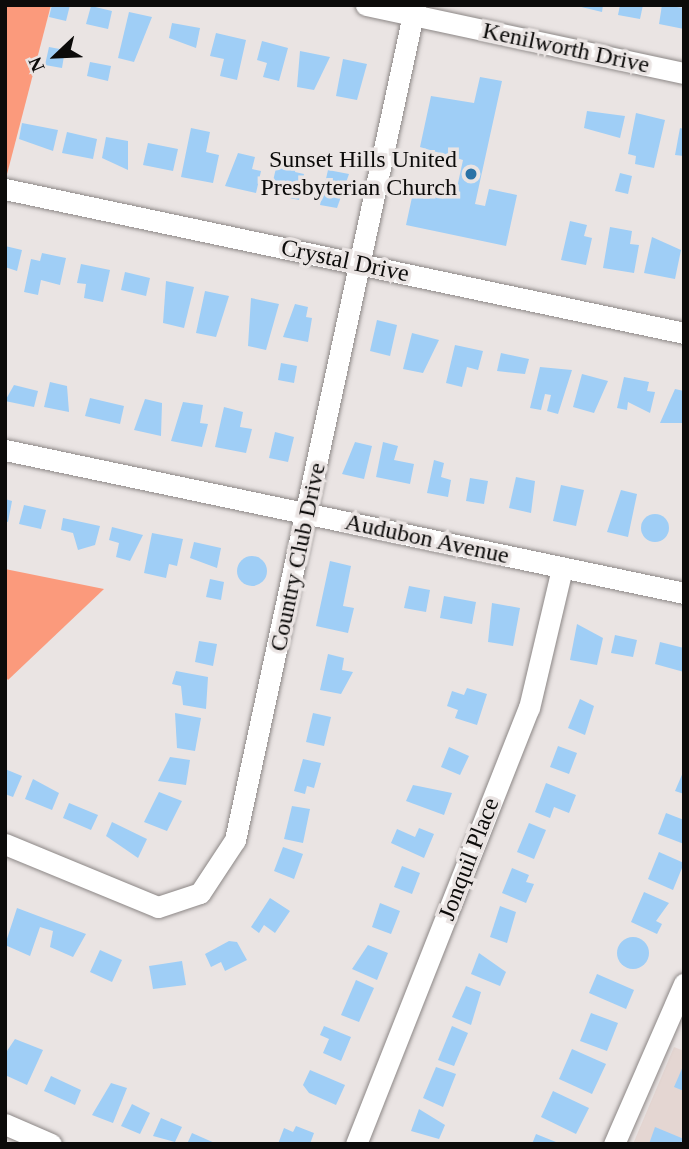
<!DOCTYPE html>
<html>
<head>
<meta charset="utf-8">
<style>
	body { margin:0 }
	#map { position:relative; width:689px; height:1149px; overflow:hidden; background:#eae4e3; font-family:Georgia,serif }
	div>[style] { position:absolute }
	.built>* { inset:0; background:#e4d6d2 }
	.forest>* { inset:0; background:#fb9a7c }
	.building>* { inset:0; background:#9fcef6 }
	.round { border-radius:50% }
	.roads { filter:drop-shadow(0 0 2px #8c8786) drop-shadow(0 0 2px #8c8786) }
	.minor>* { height:21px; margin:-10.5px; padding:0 10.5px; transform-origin:10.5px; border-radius:10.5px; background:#fff }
	.dots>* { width:19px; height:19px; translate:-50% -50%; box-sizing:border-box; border:4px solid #eae4e3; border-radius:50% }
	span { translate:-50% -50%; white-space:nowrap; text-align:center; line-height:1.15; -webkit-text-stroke:7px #eae4e3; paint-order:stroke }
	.street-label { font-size:24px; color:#0c0b0a }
	.poi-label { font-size:24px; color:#0c0b0a }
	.right { translate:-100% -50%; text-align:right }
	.frame { position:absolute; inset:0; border:7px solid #0c0b0a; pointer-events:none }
	.north { position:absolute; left:21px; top:21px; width:70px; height:70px; -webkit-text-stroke:5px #eae4e3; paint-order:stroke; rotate:247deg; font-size:19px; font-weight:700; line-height:28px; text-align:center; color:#0c0b0a }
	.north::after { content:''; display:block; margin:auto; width:24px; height:32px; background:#0c0b0a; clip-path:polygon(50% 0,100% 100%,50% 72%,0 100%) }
</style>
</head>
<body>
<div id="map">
	<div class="built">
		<div style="clip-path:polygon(674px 1047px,684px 1051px,684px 1144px,633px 1144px)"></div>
	</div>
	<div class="forest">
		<div style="clip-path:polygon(5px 5px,51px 5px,5px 182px)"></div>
		<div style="clip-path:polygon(5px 569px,104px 589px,8px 680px,5px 676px)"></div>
	</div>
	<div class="building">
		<div style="clip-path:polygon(52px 5px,70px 5px,66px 21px,49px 17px)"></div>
		<div style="clip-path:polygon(573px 5px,603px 5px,602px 12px)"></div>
		<div style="clip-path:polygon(620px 5px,643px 5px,640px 19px,618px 15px)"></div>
		<div style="clip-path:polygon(662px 5px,684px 8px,684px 29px,659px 24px)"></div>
		<div style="clip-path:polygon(91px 6px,112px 11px,108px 29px,86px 24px)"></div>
		<div style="clip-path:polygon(129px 12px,152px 17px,134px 62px,118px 58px)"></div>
		<div style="clip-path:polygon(172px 23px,200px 28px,196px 48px,169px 38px)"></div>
		<div style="clip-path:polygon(216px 33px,246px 40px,237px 80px,220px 76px,224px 59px,210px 56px)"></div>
		<div style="clip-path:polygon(262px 41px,288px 48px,279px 81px,263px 77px,267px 63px,257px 60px)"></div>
		<div style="clip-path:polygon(49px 47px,65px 50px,62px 68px,45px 65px)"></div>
		<div style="clip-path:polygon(300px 51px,330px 57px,314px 90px,297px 87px)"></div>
		<div style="clip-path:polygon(343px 59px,367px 64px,357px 100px,336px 96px)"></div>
		<div style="clip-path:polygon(90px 62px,111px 66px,108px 81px,87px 76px)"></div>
		<div style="clip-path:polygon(480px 77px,502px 81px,475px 204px,485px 206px,489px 189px,517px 195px,506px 246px,406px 225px,414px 188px,455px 197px,463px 160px,420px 147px,431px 96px,474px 103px)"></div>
		<div style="clip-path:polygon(587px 111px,625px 116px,620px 138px,584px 128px)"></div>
		<div style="clip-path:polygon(636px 113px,665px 120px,654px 168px,635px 164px,636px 156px,628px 154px)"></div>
		<div style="clip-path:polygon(22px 123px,58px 130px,53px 151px,19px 139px)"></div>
		<div style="clip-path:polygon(191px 128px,210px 132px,206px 152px,219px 155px,213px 183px,181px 177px)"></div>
		<div style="clip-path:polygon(680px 128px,684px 129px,684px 156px,675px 155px)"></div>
		<div style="clip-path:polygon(67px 132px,97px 139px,93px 159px,62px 153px)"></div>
		<div style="clip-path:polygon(106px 137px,128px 141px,128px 170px,102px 158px)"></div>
		<div style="clip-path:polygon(148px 143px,178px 149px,173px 171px,143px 165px)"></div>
		<div style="clip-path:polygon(238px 153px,255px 157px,252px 169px,261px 171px,256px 193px,225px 186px)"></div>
		<div style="clip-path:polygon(279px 155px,297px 159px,295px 172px,304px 174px,299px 200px,270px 194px)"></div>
		<div style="clip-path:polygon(328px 170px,349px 174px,337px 208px,320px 205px)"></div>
		<div style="clip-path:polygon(620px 173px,632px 176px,628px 194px,615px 191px)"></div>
		<div style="clip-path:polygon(570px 221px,587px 225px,584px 236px,592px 238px,586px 265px,561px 260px)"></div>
		<div style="clip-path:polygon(610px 227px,632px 231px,630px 244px,639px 245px,634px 273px,603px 268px)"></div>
		<div style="clip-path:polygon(652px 237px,681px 250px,675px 279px,644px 273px)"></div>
		<div style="clip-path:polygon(5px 246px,22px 250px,17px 271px,5px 267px)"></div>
		<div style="clip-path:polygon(42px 253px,66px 258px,60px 285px,41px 280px,38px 295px,24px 292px,31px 259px,40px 261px)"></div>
		<div style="clip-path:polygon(81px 264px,110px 270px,103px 302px,84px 298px,86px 284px,77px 283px)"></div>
		<div style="clip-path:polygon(125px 272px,150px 278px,146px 296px,121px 290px)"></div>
		<div style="clip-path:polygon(166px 281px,194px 287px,184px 328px,163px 323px)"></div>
		<div style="clip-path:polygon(205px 291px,229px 296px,216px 337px,196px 333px)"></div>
		<div style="clip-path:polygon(251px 298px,279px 304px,266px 350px,248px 346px)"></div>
		<div style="clip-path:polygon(295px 304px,308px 307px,306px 317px,312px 318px,308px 342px,283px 337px)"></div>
		<div style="clip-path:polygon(377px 320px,397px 325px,390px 356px,370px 351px)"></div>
		<div style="clip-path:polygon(412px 333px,439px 340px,423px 373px,403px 369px)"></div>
		<div style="clip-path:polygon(455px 345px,483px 351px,478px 370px,467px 367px,462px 387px,446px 383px)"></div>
		<div style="clip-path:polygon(501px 353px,529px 359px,525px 374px,497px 371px)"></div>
		<div style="clip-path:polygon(281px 363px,297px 366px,294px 383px,278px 380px)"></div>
		<div style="clip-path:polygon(540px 367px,572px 370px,558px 414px,547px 411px,551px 395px,545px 394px,541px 410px,530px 408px)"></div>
		<div style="clip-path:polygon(582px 374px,608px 381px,594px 413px,573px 407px)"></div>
		<div style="clip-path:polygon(624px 377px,649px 382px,647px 391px,655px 392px,650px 413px,628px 402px,627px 410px,617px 408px)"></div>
		<div style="clip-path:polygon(50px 382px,67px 386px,69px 412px,44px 407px)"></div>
		<div style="clip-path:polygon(14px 385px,38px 391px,34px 407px,5px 401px)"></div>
		<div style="clip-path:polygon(675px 389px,684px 391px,684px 423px,660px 423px)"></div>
		<div style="clip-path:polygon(90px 398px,124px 406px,120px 424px,85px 416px)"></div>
		<div style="clip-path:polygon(145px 399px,162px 403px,161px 436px,134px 430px)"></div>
		<div style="clip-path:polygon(183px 402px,203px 405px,200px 423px,208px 424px,202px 447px,171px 441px)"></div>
		<div style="clip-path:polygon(224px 407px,243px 412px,240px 427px,252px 429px,246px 453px,215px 447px)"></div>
		<div style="clip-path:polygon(275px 432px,294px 437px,288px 462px,269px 458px)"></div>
		<div style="clip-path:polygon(355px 442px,372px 446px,364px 479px,342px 474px)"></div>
		<div style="clip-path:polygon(383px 442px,398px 446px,394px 460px,414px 464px,410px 484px,376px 477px)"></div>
		<div style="clip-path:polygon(434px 460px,444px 463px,441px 477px,451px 480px,448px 497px,427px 493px)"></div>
		<div style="clip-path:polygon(516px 477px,535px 481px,531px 513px,509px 508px)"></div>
		<div style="clip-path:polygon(470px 478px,488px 481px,484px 504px,466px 501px)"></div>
		<div style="clip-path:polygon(561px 485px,584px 490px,576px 526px,553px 521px)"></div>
		<div style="clip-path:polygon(621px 490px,637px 494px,628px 537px,607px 532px)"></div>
		<div style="clip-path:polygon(5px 499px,12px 501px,8px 522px,5px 521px)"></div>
		<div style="clip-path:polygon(24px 505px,46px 510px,41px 529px,19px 524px)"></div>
		<div class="round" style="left:641px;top:514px;width:28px;height:28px"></div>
		<div style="clip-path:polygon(63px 518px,100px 526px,95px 545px,78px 550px,73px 533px,61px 530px)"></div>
		<div style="clip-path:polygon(112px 527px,143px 535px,130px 561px,116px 557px,119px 543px,109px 540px)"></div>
		<div style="clip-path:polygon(152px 533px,183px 539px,177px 566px,169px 564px,166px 578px,144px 573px)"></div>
		<div style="clip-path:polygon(194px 542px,221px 548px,217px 568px,190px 558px)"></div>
		<div class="round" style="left:237px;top:556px;width:30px;height:30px"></div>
		<div style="clip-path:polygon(330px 561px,351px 566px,343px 606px,354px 608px,348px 633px,316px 626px)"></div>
		<div style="clip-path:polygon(210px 579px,224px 582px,221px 600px,206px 597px)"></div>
		<div style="clip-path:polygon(409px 586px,430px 590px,426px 612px,404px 608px)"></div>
		<div style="clip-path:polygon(444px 596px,476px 602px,472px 624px,440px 618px)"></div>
		<div style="clip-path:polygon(492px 603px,520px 608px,513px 646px,488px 642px)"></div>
		<div style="clip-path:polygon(577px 624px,603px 638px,597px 665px,570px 660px)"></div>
		<div style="clip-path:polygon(615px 635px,637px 640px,633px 657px,611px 653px)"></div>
		<div style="clip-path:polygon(199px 641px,217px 644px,213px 666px,195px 662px)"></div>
		<div style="clip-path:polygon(660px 642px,684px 648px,684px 672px,655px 664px)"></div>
		<div style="clip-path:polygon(328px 654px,344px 658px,342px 670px,353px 672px,341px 694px,320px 690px)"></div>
		<div style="clip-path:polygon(176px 671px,208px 677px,206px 709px,183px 705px,181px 686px,172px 684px)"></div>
		<div style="clip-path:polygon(467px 688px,487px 694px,477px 725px,455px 718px,458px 710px,447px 706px,452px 691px,464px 695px)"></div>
		<div style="clip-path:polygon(580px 699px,594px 706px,585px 735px,568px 728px)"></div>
		<div style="clip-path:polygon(175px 713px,201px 718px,195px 751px,177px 748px)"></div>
		<div style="clip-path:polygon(313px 713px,331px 717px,324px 746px,306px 742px)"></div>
		<div style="clip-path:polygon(558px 746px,577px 753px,569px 774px,550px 767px)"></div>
		<div style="clip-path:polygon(449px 747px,469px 756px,460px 775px,441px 767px)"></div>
		<div style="clip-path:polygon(170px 757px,190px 760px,186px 785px,158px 781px)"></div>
		<div style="clip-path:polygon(303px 759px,321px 763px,314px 788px,307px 786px,305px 794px,294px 791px)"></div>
		<div style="clip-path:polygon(5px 769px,22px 776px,13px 797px,5px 794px)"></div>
		<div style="clip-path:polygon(684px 770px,684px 794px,675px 791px)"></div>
		<div style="clip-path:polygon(33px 779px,59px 793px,52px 810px,25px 799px)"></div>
		<div style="clip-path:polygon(546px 783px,576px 795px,569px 813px,554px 807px,550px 818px,535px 812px)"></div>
		<div style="clip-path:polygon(413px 785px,452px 793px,444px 815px,406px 801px)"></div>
		<div style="clip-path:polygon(159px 792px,182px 801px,167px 831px,144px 822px)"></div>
		<div style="clip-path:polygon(69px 803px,98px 815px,91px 830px,63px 818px)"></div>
		<div style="clip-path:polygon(292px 806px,310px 809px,303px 843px,284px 839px)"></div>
		<div style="clip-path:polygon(666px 813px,684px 820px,684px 844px,658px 834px)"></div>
		<div style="clip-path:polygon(112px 822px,147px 839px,138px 858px,106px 836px)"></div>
		<div style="clip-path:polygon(529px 823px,546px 830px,534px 859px,517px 852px)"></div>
		<div style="clip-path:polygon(419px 828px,434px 834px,424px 858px,391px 843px,397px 829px,415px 837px)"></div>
		<div style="clip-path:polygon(283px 847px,303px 854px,294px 879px,274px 871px)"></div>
		<div style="clip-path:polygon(659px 852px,684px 863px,673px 890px,648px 879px)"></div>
		<div style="clip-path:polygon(402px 866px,420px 873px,412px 894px,394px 887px)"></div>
		<div style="clip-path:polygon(512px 868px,529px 875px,526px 882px,534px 884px,526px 903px,502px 893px)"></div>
		<div style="clip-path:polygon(644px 892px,669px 903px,656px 921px,662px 924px,657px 934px,631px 922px)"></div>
		<div style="clip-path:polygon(270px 898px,290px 911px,275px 933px,264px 925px,259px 933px,251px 927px)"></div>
		<div style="clip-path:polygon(380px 903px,400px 911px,391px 934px,372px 927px)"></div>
		<div style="clip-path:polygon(500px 906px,516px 912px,507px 943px,490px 937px)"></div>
		<div style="clip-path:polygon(17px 908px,86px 934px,73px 957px,50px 947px,53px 931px,40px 927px,30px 956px,5px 945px)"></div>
		<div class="round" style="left:617px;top:937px;width:32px;height:32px"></div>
		<div style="clip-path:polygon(229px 941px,237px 942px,247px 960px,225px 971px,221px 962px,211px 967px,205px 954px)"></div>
		<div style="clip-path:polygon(368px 945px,388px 953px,377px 980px,352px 969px)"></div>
		<div style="clip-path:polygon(100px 950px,122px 960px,112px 982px,90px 972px)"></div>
		<div style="clip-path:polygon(479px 953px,506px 972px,500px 986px,471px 974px)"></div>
		<div style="clip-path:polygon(182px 961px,186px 985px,153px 989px,149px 966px)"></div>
		<div style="clip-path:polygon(597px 974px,634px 990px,626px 1009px,589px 993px)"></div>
		<div style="clip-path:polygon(356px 980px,374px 988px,359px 1022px,341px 1015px)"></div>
		<div style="clip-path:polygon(466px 986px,481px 992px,471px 1025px,452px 1017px)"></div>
		<div style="clip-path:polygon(591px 1013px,618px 1023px,607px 1051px,580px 1041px)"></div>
		<div style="clip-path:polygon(324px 1026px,351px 1037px,341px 1061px,323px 1053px,329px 1039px,320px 1035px)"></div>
		<div style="clip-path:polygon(452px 1026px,468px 1033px,454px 1066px,438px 1060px)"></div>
		<div style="clip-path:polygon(15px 1039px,43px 1050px,27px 1085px,5px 1075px,5px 1054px)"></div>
		<div style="clip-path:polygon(572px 1049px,606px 1064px,592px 1094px,559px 1079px)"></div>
		<div style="clip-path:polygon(684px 1064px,684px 1091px,674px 1087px)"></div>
		<div style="clip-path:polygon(436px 1067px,456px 1074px,443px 1107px,423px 1098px)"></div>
		<div style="clip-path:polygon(310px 1070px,345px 1085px,336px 1105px,309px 1093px,303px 1085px)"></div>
		<div style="clip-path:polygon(51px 1076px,81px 1090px,75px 1105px,44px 1091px)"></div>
		<div style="clip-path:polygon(111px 1083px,127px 1088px,113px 1123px,92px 1115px)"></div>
		<div style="clip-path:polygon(553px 1091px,589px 1108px,576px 1134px,541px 1117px)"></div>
		<div style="clip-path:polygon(132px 1104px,150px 1113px,140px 1134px,121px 1126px)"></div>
		<div style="clip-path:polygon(419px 1109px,445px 1125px,439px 1139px,411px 1131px)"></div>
		<div style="clip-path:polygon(161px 1118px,182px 1127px,175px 1142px,153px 1136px)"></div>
		<div style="clip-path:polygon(296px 1126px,314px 1133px,310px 1144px,278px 1144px,284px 1128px,293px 1132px)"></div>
		<div style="clip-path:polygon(655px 1127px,684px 1139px,684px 1144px,649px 1144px)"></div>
		<div style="clip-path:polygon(192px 1133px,217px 1144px,187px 1144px)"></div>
		<div style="clip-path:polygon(536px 1134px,561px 1144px,532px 1144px)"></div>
	</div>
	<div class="roads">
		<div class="minor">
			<div style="left:366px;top:5px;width:325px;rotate:12.1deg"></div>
			<div style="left:5px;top:189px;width:694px;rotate:11.97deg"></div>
			<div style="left:5px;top:450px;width:694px;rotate:11.89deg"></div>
			<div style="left:5px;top:844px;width:165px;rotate:22.4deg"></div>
			<div style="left:158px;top:907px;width:44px;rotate:-18.4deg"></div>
			<div style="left:200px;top:893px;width:64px;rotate:-56.6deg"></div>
			<div style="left:235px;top:840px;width:854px;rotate:-77.83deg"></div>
			<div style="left:5px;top:1124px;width:50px;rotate:23.5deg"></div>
			<div style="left:356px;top:1144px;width:469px;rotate:-68.4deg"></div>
			<div style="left:529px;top:708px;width:144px;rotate:-76.7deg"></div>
			<div style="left:614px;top:1144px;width:175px;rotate:-66.4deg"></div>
		</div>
	</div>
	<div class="dots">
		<div style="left:471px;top:174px;background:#2a72a6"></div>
	</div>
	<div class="street-label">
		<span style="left:566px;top:48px;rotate:12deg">Kenilworth Drive</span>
		<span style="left:345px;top:261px;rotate:12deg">Crystal Drive</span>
		<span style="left:427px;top:539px;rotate:12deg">Audubon Avenue</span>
		<span style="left:298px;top:557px;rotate:-78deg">Country Club Drive</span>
		<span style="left:469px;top:859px;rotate:-69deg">Jonquil Place</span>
	</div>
	<div class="poi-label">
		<span class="right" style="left:457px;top:174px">Sunset Hills United<br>Presbyterian Church</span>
	</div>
	<div class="frame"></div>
	<div class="north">N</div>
</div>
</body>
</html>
